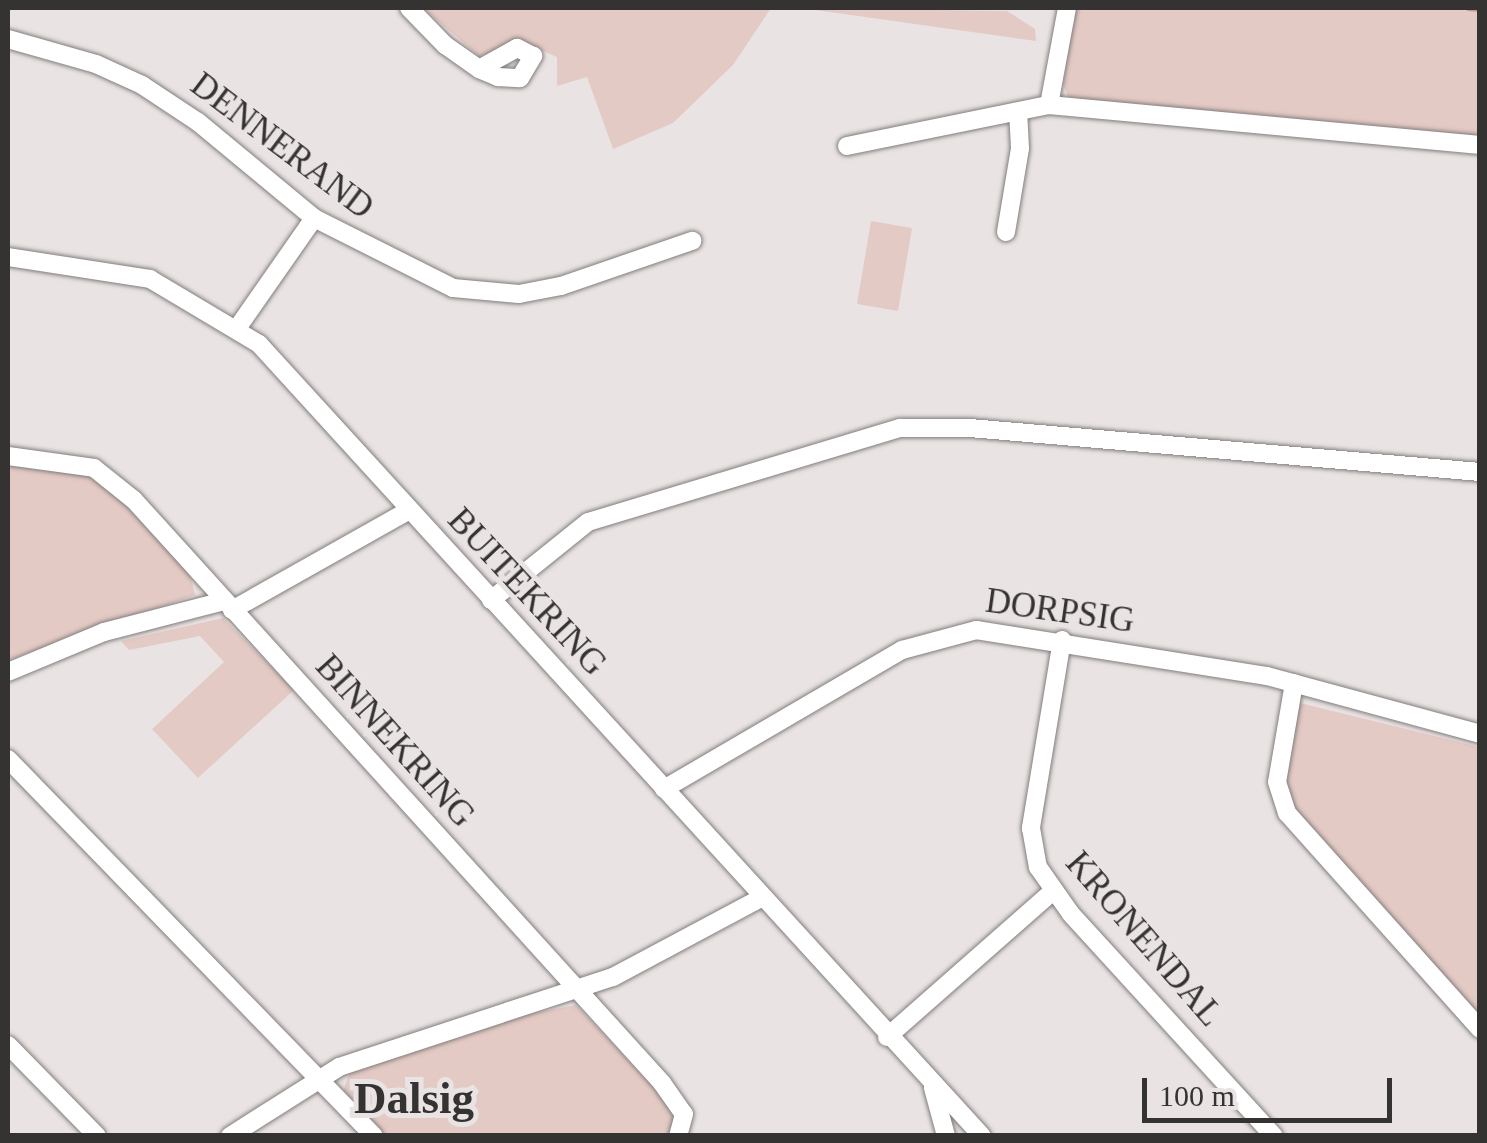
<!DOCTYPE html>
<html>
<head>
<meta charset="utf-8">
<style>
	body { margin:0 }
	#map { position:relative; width:1487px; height:1143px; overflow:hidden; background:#e9e4e3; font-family:"Times New Roman",serif }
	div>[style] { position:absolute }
	.green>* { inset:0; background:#e4cac5 }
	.stream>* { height:5px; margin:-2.5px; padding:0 2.5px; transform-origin:2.5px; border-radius:2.5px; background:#ba9890 }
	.roads { filter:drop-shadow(0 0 2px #827d7c) drop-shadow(0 0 2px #827d7c) }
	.street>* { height:18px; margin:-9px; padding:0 9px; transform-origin:9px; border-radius:9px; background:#fff }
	span { translate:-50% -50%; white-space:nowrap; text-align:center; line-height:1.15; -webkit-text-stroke:10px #e9e4e3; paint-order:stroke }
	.street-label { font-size:35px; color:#353332 }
	.district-label { font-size:45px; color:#353332; font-weight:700 }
	.frame { position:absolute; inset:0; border:10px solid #353332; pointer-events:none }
	.scale { position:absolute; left:1142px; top:1078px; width:250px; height:45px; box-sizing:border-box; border:5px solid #353332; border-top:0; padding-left:12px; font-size:30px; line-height:35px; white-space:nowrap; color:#353332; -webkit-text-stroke:8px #e9e4e3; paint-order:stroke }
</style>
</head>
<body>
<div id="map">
	<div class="green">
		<div style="clip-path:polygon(423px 8px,771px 8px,733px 65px,673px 123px,613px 149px,587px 77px,557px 86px,557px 57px,525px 43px,479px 56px)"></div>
		<div style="clip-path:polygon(801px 8px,1007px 11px,1035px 29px,1036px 41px)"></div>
		<div style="clip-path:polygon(1076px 8px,1479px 8px,1479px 138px,1070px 101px,1063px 84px)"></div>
		<div style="clip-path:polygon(871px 221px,912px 228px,898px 311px,857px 304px)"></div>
		<div style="clip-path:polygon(8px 463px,81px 472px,112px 488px,190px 574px,195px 595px,8px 660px)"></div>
		<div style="clip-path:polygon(223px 618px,294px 690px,198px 778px,152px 729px,224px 662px,200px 636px,129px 650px,121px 641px)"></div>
		<div style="clip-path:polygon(1296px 702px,1479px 747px,1479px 1019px,1276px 789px)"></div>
		<div style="clip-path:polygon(576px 1005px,675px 1110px,674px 1136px,385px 1135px,343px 1092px,350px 1071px,491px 1021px)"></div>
	</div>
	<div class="stream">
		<div style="left:1468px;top:8px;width:12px;rotate:5deg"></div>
	</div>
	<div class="roads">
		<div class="street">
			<div style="left:409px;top:8px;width:52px;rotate:45.8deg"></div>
			<div style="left:445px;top:45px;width:42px;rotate:35.2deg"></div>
			<div style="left:479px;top:69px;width:21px;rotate:23deg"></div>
			<div style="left:498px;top:77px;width:22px;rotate:3deg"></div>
			<div style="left:520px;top:78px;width:26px;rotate:-59deg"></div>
			<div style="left:533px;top:56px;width:18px;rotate:-153deg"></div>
			<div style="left:517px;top:48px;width:43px;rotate:151.1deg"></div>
			<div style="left:8px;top:39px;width:91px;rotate:15.9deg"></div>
			<div style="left:96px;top:64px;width:51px;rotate:24.5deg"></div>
			<div style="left:142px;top:85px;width:67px;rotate:33.5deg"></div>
			<div style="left:198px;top:122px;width:151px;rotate:39.6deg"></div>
			<div style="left:314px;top:218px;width:156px;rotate:26.7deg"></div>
			<div style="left:453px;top:288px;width:66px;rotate:5.2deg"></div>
			<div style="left:519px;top:294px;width:43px;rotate:-10.8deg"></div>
			<div style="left:561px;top:286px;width:139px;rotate:-19deg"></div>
			<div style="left:1049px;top:105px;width:99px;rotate:-79.5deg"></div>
			<div style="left:847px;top:146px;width:206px;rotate:-11.5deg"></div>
			<div style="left:1049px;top:105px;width:433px;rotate:5.3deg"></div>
			<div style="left:1006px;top:232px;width:85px;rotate:-80.5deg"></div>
			<div style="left:1020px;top:148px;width:36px;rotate:-93deg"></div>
			<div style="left:8px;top:257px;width:144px;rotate:8.8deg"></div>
			<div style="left:150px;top:279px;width:127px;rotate:30.8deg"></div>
			<div style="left:259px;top:344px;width:1072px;rotate:47.61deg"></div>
			<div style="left:238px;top:327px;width:133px;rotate:-55.1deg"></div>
			<div style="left:8px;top:456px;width:87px;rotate:7.9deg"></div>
			<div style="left:94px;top:468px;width:51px;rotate:38.7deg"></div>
			<div style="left:134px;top:500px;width:787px;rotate:47.83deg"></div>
			<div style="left:662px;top:1083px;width:38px;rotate:55deg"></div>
			<div style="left:684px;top:1114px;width:23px;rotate:105deg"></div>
			<div style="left:491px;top:600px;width:124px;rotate:-38.8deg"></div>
			<div style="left:588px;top:522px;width:326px;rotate:-16.8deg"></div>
			<div style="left:900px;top:428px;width:70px"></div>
			<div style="left:970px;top:428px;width:512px;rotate:4.93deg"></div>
			<div style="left:232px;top:610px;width:202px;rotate:-29.4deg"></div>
			<div style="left:1062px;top:640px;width:191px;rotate:99.4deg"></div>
			<div style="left:1031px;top:828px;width:40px;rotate:80deg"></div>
			<div style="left:1038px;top:867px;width:57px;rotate:54.9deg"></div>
			<div style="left:1071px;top:914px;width:301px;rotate:47.6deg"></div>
			<div style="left:8px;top:672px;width:104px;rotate:-22.6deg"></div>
			<div style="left:104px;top:632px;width:124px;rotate:-14.5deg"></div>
			<div style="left:1294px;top:683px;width:100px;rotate:99.7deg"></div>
			<div style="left:1277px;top:782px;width:33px;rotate:72deg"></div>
			<div style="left:1287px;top:813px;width:290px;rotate:48.2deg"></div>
			<div style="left:8px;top:759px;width:525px;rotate:45.85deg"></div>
			<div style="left:664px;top:789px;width:276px;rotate:-30.3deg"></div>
			<div style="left:902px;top:650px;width:77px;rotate:-15.1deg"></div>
			<div style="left:976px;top:630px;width:295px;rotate:9deg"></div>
			<div style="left:1267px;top:676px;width:221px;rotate:15.2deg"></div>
			<div style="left:887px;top:1037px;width:220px;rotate:-41.3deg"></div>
			<div style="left:8px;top:1045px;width:127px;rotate:45.6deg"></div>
			<div style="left:933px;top:1088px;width:50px;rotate:74.8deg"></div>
			<div style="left:230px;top:1136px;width:129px;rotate:-32.3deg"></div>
			<div style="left:339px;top:1067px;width:288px;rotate:-18.2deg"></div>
			<div style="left:613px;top:977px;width:168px;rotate:-28.1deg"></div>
		</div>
	</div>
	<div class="street-label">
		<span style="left:282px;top:146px;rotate:37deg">DENNERAND</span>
		<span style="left:527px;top:592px;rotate:47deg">BUITEKRING</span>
		<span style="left:1060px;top:611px;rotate:8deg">DORPSIG</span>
		<span style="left:395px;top:741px;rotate:48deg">BINNEKRING</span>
		<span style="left:1144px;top:939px;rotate:49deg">KRONENDAL</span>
	</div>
	<div class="district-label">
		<span style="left:414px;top:1099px">Dalsig</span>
	</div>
	<div class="frame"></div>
	<div class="scale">100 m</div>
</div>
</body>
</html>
